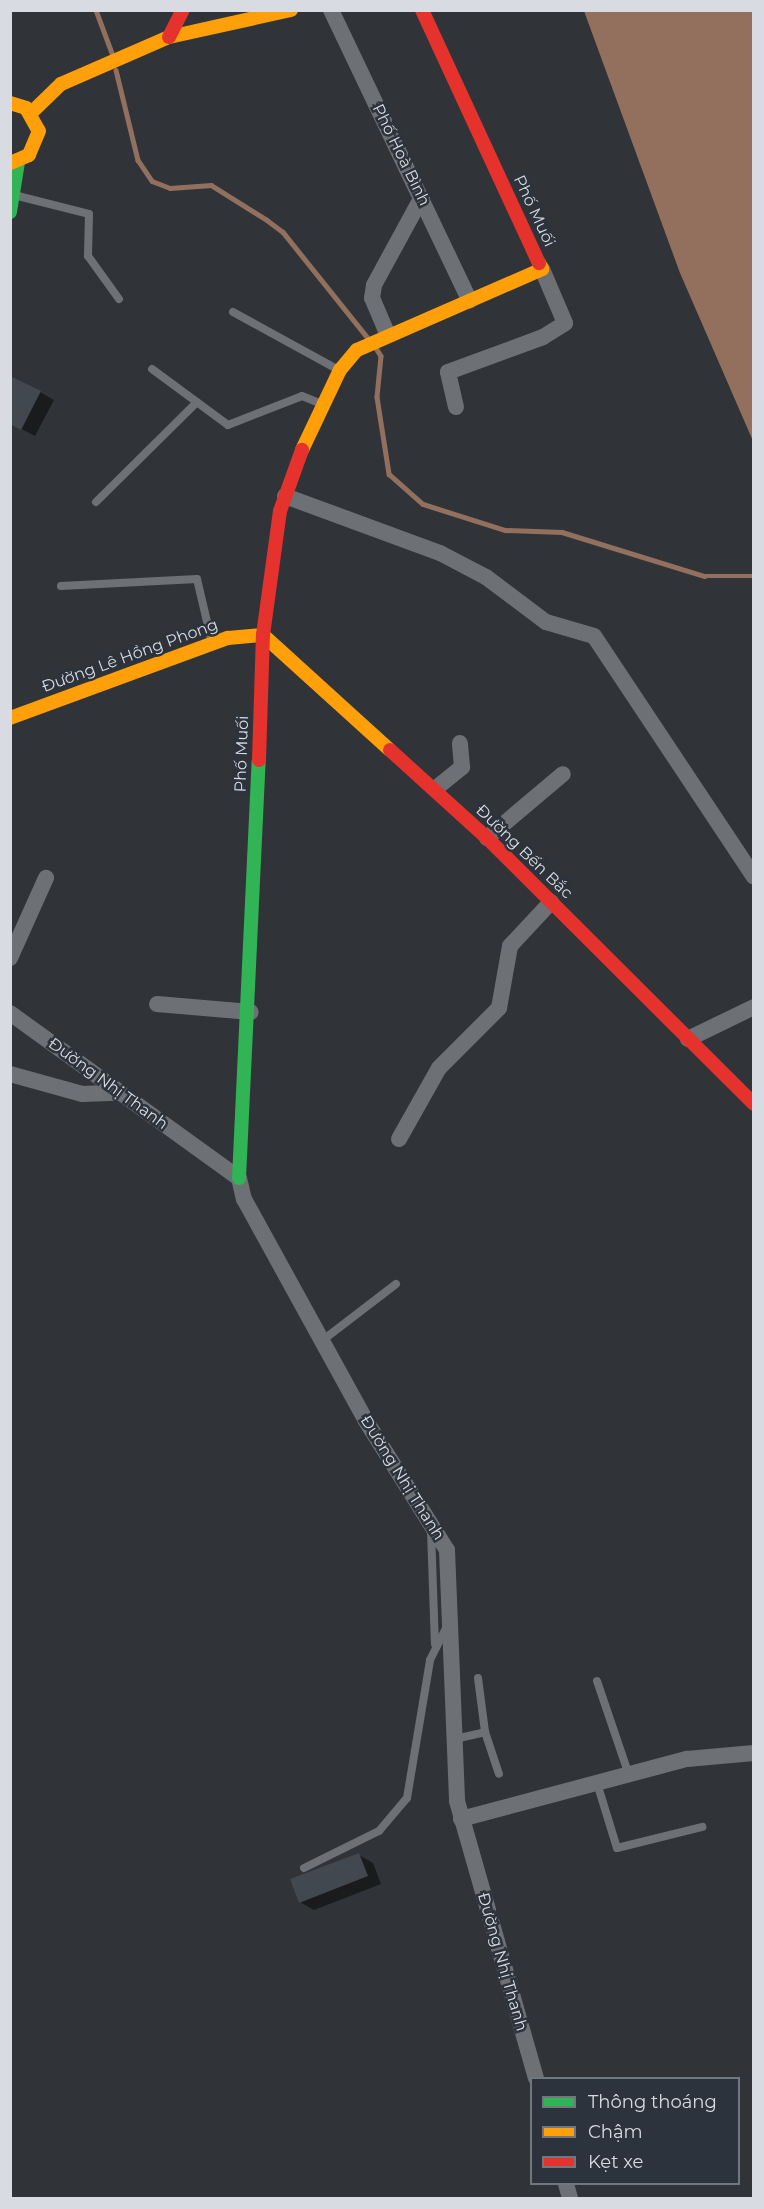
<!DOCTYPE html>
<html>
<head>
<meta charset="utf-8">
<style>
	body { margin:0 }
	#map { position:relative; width:764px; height:2209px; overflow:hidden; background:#303438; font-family:Montserrat,sans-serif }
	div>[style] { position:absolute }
	.water>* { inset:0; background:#93705e }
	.shadow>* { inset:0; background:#0007 }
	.stream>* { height:4.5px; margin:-2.25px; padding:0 2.25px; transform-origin:2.25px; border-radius:2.25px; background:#93705e }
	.building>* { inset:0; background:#42484f }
	.lane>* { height:8px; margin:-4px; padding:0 4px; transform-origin:4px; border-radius:4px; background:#6d7176 }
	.street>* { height:16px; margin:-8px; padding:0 8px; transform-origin:8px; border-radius:8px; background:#6d7176 }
	.fast>* { height:14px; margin:-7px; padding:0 7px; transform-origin:7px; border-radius:7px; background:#30b455 }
	.slow>* { height:14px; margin:-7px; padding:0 7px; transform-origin:7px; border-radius:7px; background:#ff9f0a }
	.jam>* { height:14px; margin:-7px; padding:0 7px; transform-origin:7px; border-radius:7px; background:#e5322d }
	span { translate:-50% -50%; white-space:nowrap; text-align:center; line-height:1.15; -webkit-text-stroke:5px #2d333c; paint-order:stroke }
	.street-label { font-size:16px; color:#d8dce2 }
	.frame { position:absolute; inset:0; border:12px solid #d8dce2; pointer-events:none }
	.legend { position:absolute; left:530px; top:2077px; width:210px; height:108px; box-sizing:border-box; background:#2d333c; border:2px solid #71777e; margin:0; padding:8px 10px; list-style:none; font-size:18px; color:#d8dce2 }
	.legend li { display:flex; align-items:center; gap:12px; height:30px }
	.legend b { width:30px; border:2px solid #71777e }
</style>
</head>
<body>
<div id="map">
	<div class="water">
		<div style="clip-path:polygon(584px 11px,753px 11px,753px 441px,680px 273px)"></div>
	</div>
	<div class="shadow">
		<div style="clip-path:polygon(40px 392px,54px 400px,35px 436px,10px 423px)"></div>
		<div style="clip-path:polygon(359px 1855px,373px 1863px,381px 1884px,314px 1910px,300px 1902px)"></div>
	</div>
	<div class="stream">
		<div style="left:96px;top:10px;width:46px;rotate:69.6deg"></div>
		<div style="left:116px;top:70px;width:93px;rotate:76.3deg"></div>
		<div style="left:138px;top:160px;width:25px;rotate:56deg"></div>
		<div style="left:152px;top:181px;width:19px;rotate:21deg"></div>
		<div style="left:170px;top:188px;width:41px;rotate:-4.2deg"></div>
		<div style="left:211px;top:185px;width:66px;rotate:32deg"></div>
		<div style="left:267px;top:220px;width:20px;rotate:37deg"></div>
		<div style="left:283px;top:232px;width:134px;rotate:51.3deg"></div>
		<div style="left:376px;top:348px;width:9px;rotate:58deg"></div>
		<div style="left:381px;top:356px;width:41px;rotate:95.6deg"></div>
		<div style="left:377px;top:397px;width:78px;rotate:81.1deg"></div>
		<div style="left:389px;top:474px;width:45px;rotate:41.4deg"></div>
		<div style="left:423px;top:504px;width:86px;rotate:17.6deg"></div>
		<div style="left:505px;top:530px;width:57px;rotate:2deg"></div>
		<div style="left:562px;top:532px;width:149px;rotate:17.2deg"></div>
		<div style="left:704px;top:576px;width:50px"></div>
	</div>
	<div class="building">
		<div style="clip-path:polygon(10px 376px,41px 391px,21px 430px,10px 424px)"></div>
		<div style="clip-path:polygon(359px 1853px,368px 1876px,299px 1903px,290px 1879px)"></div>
	</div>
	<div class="lane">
		<div style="left:14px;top:195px;width:77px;rotate:14.2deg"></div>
		<div style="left:89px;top:214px;width:42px;rotate:91.4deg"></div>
		<div style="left:88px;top:256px;width:53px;rotate:54.2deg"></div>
		<div style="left:233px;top:312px;width:119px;rotate:28.7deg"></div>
		<div style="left:152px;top:369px;width:94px;rotate:36.4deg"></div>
		<div style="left:228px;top:425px;width:79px;rotate:-21.4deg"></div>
		<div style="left:302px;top:396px;width:22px;rotate:22deg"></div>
		<div style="left:96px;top:502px;width:142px;rotate:-44.7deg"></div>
		<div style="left:61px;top:586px;width:136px;rotate:-2.9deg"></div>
		<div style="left:197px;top:579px;width:66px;rotate:76.8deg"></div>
		<div style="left:323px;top:1340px;width:92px;rotate:-37.5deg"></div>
		<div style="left:431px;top:1531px;width:113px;rotate:88deg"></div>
		<div style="left:478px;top:1678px;width:54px;rotate:82.6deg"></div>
		<div style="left:597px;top:1681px;width:99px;rotate:71.2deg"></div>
		<div style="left:455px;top:1739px;width:31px;rotate:-13deg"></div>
		<div style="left:485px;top:1732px;width:44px;rotate:71.6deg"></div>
		<div style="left:597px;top:1783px;width:68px;rotate:72.9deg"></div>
		<div style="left:617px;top:1848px;width:88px;rotate:-13.9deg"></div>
		<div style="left:304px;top:1868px;width:84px;rotate:-26.3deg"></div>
		<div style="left:379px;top:1831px;width:43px;rotate:-49.7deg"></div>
		<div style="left:407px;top:1798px;width:140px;rotate:-80.5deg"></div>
		<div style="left:430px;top:1660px;width:40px;rotate:-63.4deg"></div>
	</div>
	<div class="street">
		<div style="left:331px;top:10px;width:322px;rotate:64.5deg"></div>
		<div style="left:387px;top:333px;width:38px;rotate:-113deg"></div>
		<div style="left:372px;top:298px;width:13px;rotate:-81deg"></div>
		<div style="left:374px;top:285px;width:100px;rotate:-61.4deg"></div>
		<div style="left:456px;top:407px;width:36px;rotate:-103deg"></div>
		<div style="left:448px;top:372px;width:101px;rotate:-20.2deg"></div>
		<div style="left:543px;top:337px;width:26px;rotate:-32deg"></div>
		<div style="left:565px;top:323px;width:59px;rotate:-113.1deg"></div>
		<div style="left:285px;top:496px;width:165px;rotate:20.2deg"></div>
		<div style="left:440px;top:553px;width:52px;rotate:27.6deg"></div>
		<div style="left:486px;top:577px;width:75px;rotate:36.9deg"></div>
		<div style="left:546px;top:622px;width:50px;rotate:16.3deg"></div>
		<div style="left:594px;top:636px;width:289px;rotate:56.4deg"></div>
		<div style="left:435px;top:789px;width:35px;rotate:-39deg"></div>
		<div style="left:462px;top:767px;width:24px;rotate:-95deg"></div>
		<div style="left:487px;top:838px;width:99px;rotate:-40.1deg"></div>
		<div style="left:10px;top:958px;width:88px;rotate:-65.8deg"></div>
		<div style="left:157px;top:1004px;width:94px;rotate:4.9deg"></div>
		<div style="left:10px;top:1013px;width:282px;rotate:35.8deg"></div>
		<div style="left:239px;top:1178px;width:22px;rotate:77deg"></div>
		<div style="left:244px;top:1199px;width:253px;rotate:61.2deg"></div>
		<div style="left:366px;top:1421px;width:152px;rotate:57.9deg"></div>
		<div style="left:447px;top:1550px;width:251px;rotate:87.7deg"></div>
		<div style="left:457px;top:1801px;width:288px;rotate:74.1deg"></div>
		<div style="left:688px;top:1039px;width:73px;rotate:-25.9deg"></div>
		<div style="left:10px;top:1074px;width:75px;rotate:15.5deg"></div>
		<div style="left:82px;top:1094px;width:36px;rotate:-2deg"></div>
		<div style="left:399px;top:1139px;width:81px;rotate:-60.6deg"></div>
		<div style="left:439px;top:1068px;width:85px;rotate:-45deg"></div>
		<div style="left:499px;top:1008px;width:63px;rotate:-79.9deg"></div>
		<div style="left:510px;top:946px;width:60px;rotate:-47deg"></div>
		<div style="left:461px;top:1819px;width:234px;rotate:-14.9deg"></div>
		<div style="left:687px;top:1759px;width:67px;rotate:-5.1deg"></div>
		<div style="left:566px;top:2184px;width:15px;rotate:74deg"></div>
	</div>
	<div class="fast">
		<div style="left:10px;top:212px;width:51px;rotate:-80.9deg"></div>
		<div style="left:239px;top:1178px;width:418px;rotate:-87.3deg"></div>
	</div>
	<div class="slow">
		<div style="left:10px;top:103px;width:17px;rotate:17deg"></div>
		<div style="left:26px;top:108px;width:26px;rotate:61deg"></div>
		<div style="left:39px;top:131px;width:26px;rotate:113deg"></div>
		<div style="left:29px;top:155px;width:21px;rotate:157deg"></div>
		<div style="left:31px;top:113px;width:42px;rotate:-44deg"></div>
		<div style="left:61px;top:84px;width:118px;rotate:-23.5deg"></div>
		<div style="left:169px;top:37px;width:125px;rotate:-12.5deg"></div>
		<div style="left:302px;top:450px;width:89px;rotate:-64.6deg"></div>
		<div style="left:340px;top:370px;width:26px;rotate:-50deg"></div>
		<div style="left:357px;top:350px;width:202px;rotate:-23.6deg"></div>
		<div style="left:542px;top:269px;width:7px;rotate:-117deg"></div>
		<div style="left:10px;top:718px;width:232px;rotate:-20.2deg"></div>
		<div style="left:228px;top:638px;width:35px;rotate:-5deg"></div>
		<div style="left:263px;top:635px;width:171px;rotate:42.2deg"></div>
	</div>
	<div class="jam">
		<div style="left:422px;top:10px;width:279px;rotate:65.2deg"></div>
		<div style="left:169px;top:37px;width:30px;rotate:-63deg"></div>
		<div style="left:390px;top:750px;width:131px;rotate:42.2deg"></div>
		<div style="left:487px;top:838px;width:377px;rotate:44.9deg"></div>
		<div style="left:259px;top:760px;width:125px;rotate:-88.2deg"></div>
		<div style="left:263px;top:635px;width:125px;rotate:-82.2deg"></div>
		<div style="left:280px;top:511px;width:65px;rotate:-70.2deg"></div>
	</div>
	<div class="street-label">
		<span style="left:401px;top:155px;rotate:64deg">Phố Hoà Bình</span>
		<span style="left:534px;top:211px;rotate:65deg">Phố Muối</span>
		<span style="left:130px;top:656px;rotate:-20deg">Đường Lê Hồng Phong</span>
		<span style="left:242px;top:754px;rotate:-88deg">Phố Muối</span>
		<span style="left:524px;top:852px;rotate:44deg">Đường Bến Bắc</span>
		<span style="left:108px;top:1084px;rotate:36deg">Đường Nhị Thanh</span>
		<span style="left:402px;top:1478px;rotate:58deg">Đường Nhị Thanh</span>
		<span style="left:502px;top:1962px;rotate:74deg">Đường Nhị Thanh</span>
	</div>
	<div class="frame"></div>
	<ul class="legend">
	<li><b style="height:8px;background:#30b455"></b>Thông thoáng</li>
	<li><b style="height:8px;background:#ff9f0a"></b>Chậm</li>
	<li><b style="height:8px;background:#e5322d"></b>Kẹt xe</li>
	</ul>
</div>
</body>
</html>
